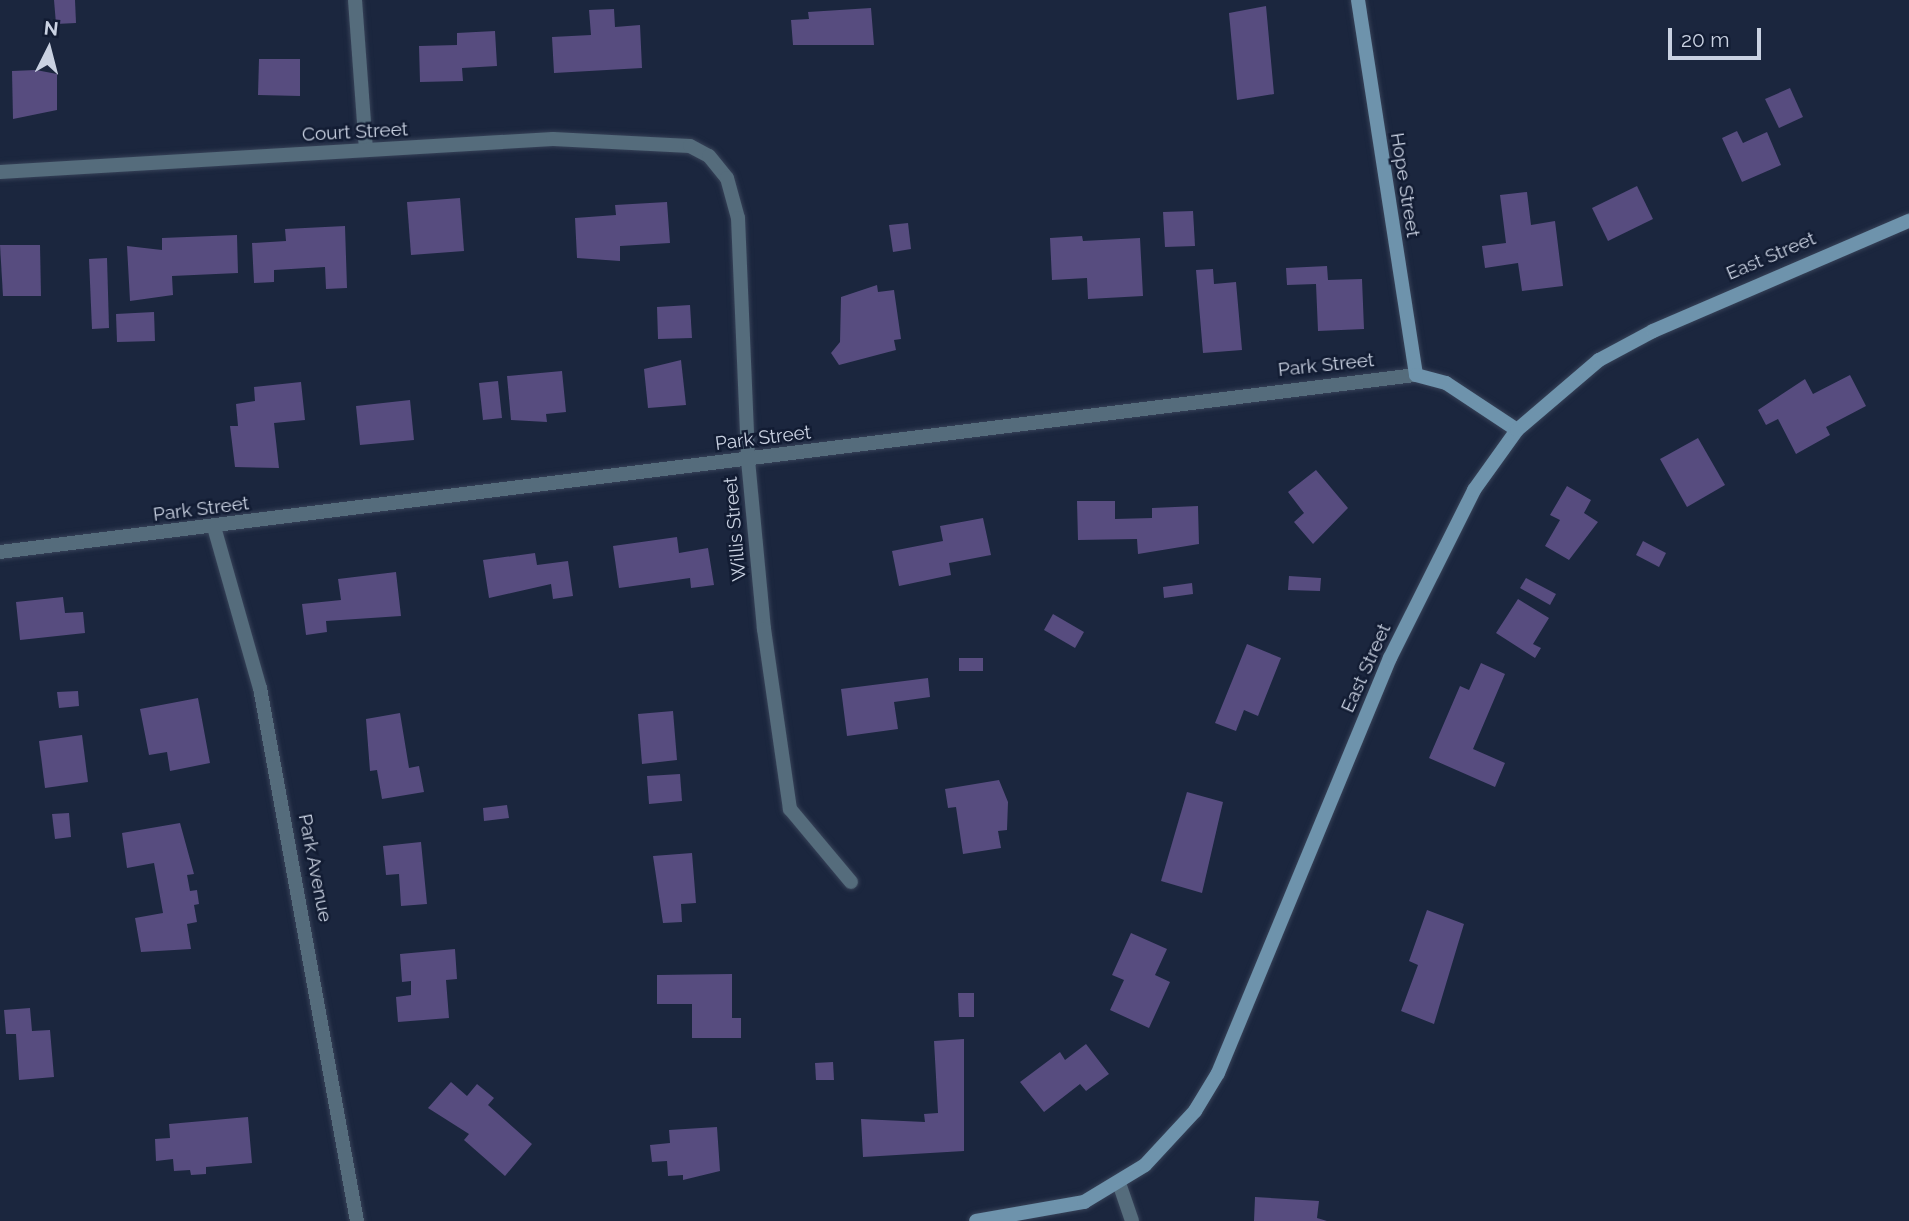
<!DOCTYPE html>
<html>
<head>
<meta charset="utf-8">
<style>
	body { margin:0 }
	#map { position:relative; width:1909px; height:1221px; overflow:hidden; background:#1b263e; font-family:Raleway,sans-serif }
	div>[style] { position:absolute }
	.building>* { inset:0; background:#574c7f }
	.roads { filter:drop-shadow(0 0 2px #374258) drop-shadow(0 0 2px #374258) }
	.street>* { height:14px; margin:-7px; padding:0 7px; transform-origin:7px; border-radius:7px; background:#556c7c }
	.secondary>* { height:14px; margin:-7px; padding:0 7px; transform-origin:7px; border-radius:7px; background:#6e93ac }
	span { translate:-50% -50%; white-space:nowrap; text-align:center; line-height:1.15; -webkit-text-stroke:5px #121c33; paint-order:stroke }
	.street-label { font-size:19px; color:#cad2e2 }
	.north { position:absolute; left:14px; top:14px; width:70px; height:70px; -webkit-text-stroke:5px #121c33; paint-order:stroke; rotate:6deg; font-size:19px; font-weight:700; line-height:28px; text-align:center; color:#cad2e2 }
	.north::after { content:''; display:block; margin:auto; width:24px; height:32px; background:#cad2e2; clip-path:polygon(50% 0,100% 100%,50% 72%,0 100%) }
	.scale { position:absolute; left:1668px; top:28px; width:93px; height:32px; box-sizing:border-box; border:4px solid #cad2e2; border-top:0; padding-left:9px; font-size:21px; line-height:24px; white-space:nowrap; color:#cad2e2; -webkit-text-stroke:5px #121c33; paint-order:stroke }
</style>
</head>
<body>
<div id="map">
	<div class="building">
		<div style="clip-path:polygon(54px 0,75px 0,76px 23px,56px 24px)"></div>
		<div style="clip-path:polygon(1266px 6px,1274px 94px,1237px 100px,1229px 13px)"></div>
		<div style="clip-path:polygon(871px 8px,874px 45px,793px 45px,791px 20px,809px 19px,808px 12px)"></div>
		<div style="clip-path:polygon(614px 9px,615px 27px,640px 25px,642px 68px,554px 73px,552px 37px,591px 35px,589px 10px)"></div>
		<div style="clip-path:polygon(495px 31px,497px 66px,462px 68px,463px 81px,420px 82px,419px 46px,457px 45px,457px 33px)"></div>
		<div style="clip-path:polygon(259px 59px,300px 59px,300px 96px,258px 95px)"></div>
		<div style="clip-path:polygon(36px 70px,57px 74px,57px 110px,13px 119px,12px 71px)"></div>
		<div style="clip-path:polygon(1790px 88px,1803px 117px,1779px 128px,1765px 99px)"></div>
		<div style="clip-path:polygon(1737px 131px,1743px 143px,1767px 132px,1781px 165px,1742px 182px,1722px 138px)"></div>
		<div style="clip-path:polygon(1637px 186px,1653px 219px,1608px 241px,1592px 208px)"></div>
		<div style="clip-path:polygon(1527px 192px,1531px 225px,1555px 221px,1563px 286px,1522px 291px,1518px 263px,1485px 268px,1482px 246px,1506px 243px,1500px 195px)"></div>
		<div style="clip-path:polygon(460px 198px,464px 251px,411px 255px,407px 202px)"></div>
		<div style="clip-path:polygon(667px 202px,670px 243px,620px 246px,620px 261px,577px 258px,575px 218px,616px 215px,615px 205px)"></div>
		<div style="clip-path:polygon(1193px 211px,1195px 246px,1165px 247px,1163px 212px)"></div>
		<div style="clip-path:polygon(908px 223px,911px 249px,893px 252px,889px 225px)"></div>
		<div style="clip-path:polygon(345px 226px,347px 288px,326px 289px,325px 267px,274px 270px,274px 282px,254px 283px,252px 243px,286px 241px,285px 229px)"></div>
		<div style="clip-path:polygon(237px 235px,238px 273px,172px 276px,173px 295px,130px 301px,127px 246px,162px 250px,162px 238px)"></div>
		<div style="clip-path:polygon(1082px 236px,1083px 241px,1140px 238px,1143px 296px,1088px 299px,1087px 278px,1052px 280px,1050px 238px)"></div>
		<div style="clip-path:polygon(0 245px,40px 245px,41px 296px,3px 296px)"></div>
		<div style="clip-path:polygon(107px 258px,109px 328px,92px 329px,89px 259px)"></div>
		<div style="clip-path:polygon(1327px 266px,1328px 280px,1362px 279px,1364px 329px,1318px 331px,1316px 284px,1287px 285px,1286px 268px)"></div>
		<div style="clip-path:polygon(1213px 269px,1214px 284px,1236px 282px,1242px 350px,1203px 353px,1196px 270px)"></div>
		<div style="clip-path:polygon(877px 285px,878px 292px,894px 290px,901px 339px,894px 340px,896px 350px,839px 365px,831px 353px,840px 342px,841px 297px)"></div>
		<div style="clip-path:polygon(690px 305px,692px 338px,658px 339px,657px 307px)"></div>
		<div style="clip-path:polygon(154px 312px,155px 341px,117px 342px,116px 314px)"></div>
		<div style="clip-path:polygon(681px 360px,686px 405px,648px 408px,644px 369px)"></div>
		<div style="clip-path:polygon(562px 371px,566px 412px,546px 414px,547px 422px,511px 420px,507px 376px)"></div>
		<div style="clip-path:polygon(1850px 375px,1866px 406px,1826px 427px,1830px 435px,1796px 454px,1778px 419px,1766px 425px,1758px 410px,1805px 379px,1813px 394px)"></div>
		<div style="clip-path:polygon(498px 381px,502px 418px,483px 420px,479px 383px)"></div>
		<div style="clip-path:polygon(301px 382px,305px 420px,274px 423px,279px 468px,235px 467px,230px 426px,238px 426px,236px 404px,255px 401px,254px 387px)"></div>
		<div style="clip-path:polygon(410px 400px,414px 440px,360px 445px,356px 406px)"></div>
		<div style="clip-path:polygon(1698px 438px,1725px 485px,1687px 507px,1660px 459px)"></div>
		<div style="clip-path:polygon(1316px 470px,1348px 508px,1313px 544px,1294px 522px,1304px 513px,1288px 492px)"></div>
		<div style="clip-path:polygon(1567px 486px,1591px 500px,1584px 513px,1598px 522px,1569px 560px,1545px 546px,1560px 520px,1550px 515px)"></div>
		<div style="clip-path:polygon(1077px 501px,1115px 501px,1115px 519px,1152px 518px,1152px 508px,1198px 506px,1199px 544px,1138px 554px,1137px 539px,1078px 540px)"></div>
		<div style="clip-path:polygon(983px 518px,991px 555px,949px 563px,951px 575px,899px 586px,892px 551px,943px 541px,940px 526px)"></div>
		<div style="clip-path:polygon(677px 537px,679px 553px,708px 548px,714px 585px,691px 588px,690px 578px,619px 588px,613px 546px)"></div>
		<div style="clip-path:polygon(1643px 541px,1666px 553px,1659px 567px,1636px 555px)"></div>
		<div style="clip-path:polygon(535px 553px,537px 565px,568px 561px,573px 596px,553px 599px,551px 584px,489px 598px,483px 560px)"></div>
		<div style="clip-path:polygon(396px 572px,401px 616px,326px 621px,327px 632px,306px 635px,302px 604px,341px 600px,338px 579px)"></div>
		<div style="clip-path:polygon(1289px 576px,1321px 578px,1320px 591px,1288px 590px)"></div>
		<div style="clip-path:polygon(1526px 578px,1556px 594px,1550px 605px,1520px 588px)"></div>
		<div style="clip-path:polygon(1192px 583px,1193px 594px,1164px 598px,1163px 587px)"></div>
		<div style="clip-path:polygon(63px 597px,65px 613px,83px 612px,85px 633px,20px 640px,16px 602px)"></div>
		<div style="clip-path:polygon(1518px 599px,1549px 618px,1533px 644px,1541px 648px,1535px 658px,1496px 633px)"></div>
		<div style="clip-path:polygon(1053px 614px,1084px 632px,1075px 648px,1044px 630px)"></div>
		<div style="clip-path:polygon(1247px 644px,1281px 658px,1258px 716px,1244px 710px,1236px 731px,1215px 723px)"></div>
		<div style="clip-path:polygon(959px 658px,983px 658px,983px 671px,959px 671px)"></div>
		<div style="clip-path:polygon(1481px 663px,1505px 674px,1473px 749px,1505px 763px,1495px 787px,1429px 758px,1460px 686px,1469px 690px)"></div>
		<div style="clip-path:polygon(928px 678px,930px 697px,894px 702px,898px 729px,847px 736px,841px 689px)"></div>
		<div style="clip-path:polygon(78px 691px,79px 706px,59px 708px,57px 692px)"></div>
		<div style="clip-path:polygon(198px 698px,210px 763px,170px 771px,167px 752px,149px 755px,140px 709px)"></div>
		<div style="clip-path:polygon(673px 711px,677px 760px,642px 764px,638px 714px)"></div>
		<div style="clip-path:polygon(400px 713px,409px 768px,419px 766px,424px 792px,382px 799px,377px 770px,370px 771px,366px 719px)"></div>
		<div style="clip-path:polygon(82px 735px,88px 782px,45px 788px,39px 741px)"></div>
		<div style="clip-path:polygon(680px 774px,682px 801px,649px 804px,647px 776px)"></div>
		<div style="clip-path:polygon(999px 780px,1008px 802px,1007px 830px,998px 831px,1001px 848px,963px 854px,956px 807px,948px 808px,945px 789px)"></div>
		<div style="clip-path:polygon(1187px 792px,1223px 802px,1202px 893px,1161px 881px)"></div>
		<div style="clip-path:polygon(507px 805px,509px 818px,484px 821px,483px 808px)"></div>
		<div style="clip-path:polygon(69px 813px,71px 837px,55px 839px,52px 814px)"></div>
		<div style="clip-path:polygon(180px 823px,194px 874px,187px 875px,190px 891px,197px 890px,199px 904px,194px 905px,197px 922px,187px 924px,191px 949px,141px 952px,135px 918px,163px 913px,154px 863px,127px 868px,122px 833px)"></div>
		<div style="clip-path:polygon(421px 842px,427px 904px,401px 906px,399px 874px,386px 875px,383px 846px)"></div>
		<div style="clip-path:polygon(692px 853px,696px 903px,681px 904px,682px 922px,663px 923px,653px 856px)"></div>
		<div style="clip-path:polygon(1427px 910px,1464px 924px,1434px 1024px,1401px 1011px,1418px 965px,1409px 961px)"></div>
		<div style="clip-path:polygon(1131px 933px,1167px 949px,1155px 975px,1170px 982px,1149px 1028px,1110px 1010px,1124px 980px,1112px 975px)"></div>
		<div style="clip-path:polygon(455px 949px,457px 979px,446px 980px,449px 1018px,398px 1022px,396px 997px,411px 995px,411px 981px,402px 982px,400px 954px)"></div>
		<div style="clip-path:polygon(732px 974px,732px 1018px,741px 1018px,741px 1038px,692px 1038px,692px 1004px,657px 1004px,657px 975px)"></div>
		<div style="clip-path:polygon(958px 993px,974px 993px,974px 1017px,959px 1017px)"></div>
		<div style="clip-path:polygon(30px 1008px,32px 1031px,50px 1030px,54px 1077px,19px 1080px,16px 1034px,6px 1034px,4px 1010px)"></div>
		<div style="clip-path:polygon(964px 1039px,964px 1151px,863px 1157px,861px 1119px,925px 1122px,924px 1114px,938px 1113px,934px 1041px)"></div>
		<div style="clip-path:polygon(1086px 1044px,1109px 1074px,1086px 1091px,1080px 1084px,1044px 1112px,1020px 1082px,1060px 1052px,1065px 1060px)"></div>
		<div style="clip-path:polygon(833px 1062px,834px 1080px,816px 1080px,815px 1063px)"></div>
		<div style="clip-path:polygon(451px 1082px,467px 1096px,477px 1084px,494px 1098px,488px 1105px,532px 1144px,505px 1176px,464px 1140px,469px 1134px,428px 1108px)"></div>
		<div style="clip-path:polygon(248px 1117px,252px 1163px,206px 1167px,206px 1174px,191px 1175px,190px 1170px,174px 1171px,173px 1159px,156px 1161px,155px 1139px,170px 1138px,169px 1124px)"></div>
		<div style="clip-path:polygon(717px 1127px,720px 1171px,683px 1180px,683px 1175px,668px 1176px,667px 1161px,652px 1162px,650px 1145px,670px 1143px,669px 1130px)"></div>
		<div style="clip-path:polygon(1255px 1197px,1319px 1201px,1317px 1218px,1327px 1221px,1254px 1221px)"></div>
	</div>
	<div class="roads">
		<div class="street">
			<div style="left:355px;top:0;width:150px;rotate:85.8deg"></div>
			<div style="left:0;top:172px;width:554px;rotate:-3.42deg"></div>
			<div style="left:553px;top:139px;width:137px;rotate:2.9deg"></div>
			<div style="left:690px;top:146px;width:21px;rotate:28deg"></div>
			<div style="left:709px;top:156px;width:28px;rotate:51deg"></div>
			<div style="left:727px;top:178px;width:41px;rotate:74.6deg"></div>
			<div style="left:738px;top:218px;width:242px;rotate:87.6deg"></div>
			<div style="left:748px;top:460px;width:170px;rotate:84.6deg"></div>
			<div style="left:764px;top:629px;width:182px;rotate:81.8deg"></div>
			<div style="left:790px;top:809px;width:95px;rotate:50.1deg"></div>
			<div style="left:214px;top:527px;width:167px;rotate:74.1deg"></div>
			<div style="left:260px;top:688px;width:542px;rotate:79.69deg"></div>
			<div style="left:0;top:552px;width:1427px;rotate:-7.13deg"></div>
			<div style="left:1119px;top:1183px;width:40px;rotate:71.1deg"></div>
		</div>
		<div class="secondary">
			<div style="left:1358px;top:0;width:379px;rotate:81.2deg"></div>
			<div style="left:1416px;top:375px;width:31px;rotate:15deg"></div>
			<div style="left:1446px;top:383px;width:85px;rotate:33.5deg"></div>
			<div style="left:976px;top:1221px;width:110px;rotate:-10deg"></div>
			<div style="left:1084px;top:1202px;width:71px;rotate:-31.2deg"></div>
			<div style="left:1145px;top:1165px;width:74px;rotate:-47.2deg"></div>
			<div style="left:1195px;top:1111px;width:44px;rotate:-58.8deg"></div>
			<div style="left:1218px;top:1073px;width:449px;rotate:-67.5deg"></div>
			<div style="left:1390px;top:658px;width:188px;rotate:-63.4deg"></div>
			<div style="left:1474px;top:490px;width:74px;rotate:-54.4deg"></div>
			<div style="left:1517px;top:430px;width:108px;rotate:-40.5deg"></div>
			<div style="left:1599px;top:360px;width:61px;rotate:-28.2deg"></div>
			<div style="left:1653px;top:331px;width:279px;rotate:-23.3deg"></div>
		</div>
	</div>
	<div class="street-label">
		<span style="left:355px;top:132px;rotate:-3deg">Court Street</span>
		<span style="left:1405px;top:185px;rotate:81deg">Hope Street</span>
		<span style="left:1771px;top:256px;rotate:-23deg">East Street</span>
		<span style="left:1326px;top:365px;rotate:-6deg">Park Street</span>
		<span style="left:763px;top:438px;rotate:-7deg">Park Street</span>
		<span style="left:201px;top:509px;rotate:-7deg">Park Street</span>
		<span style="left:735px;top:529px;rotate:-95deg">Willis Street</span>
		<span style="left:1366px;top:668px;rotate:-66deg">East Street</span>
		<span style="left:315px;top:868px;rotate:79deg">Park Avenue</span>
	</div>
	<div class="north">N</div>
	<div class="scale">20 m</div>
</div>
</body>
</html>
